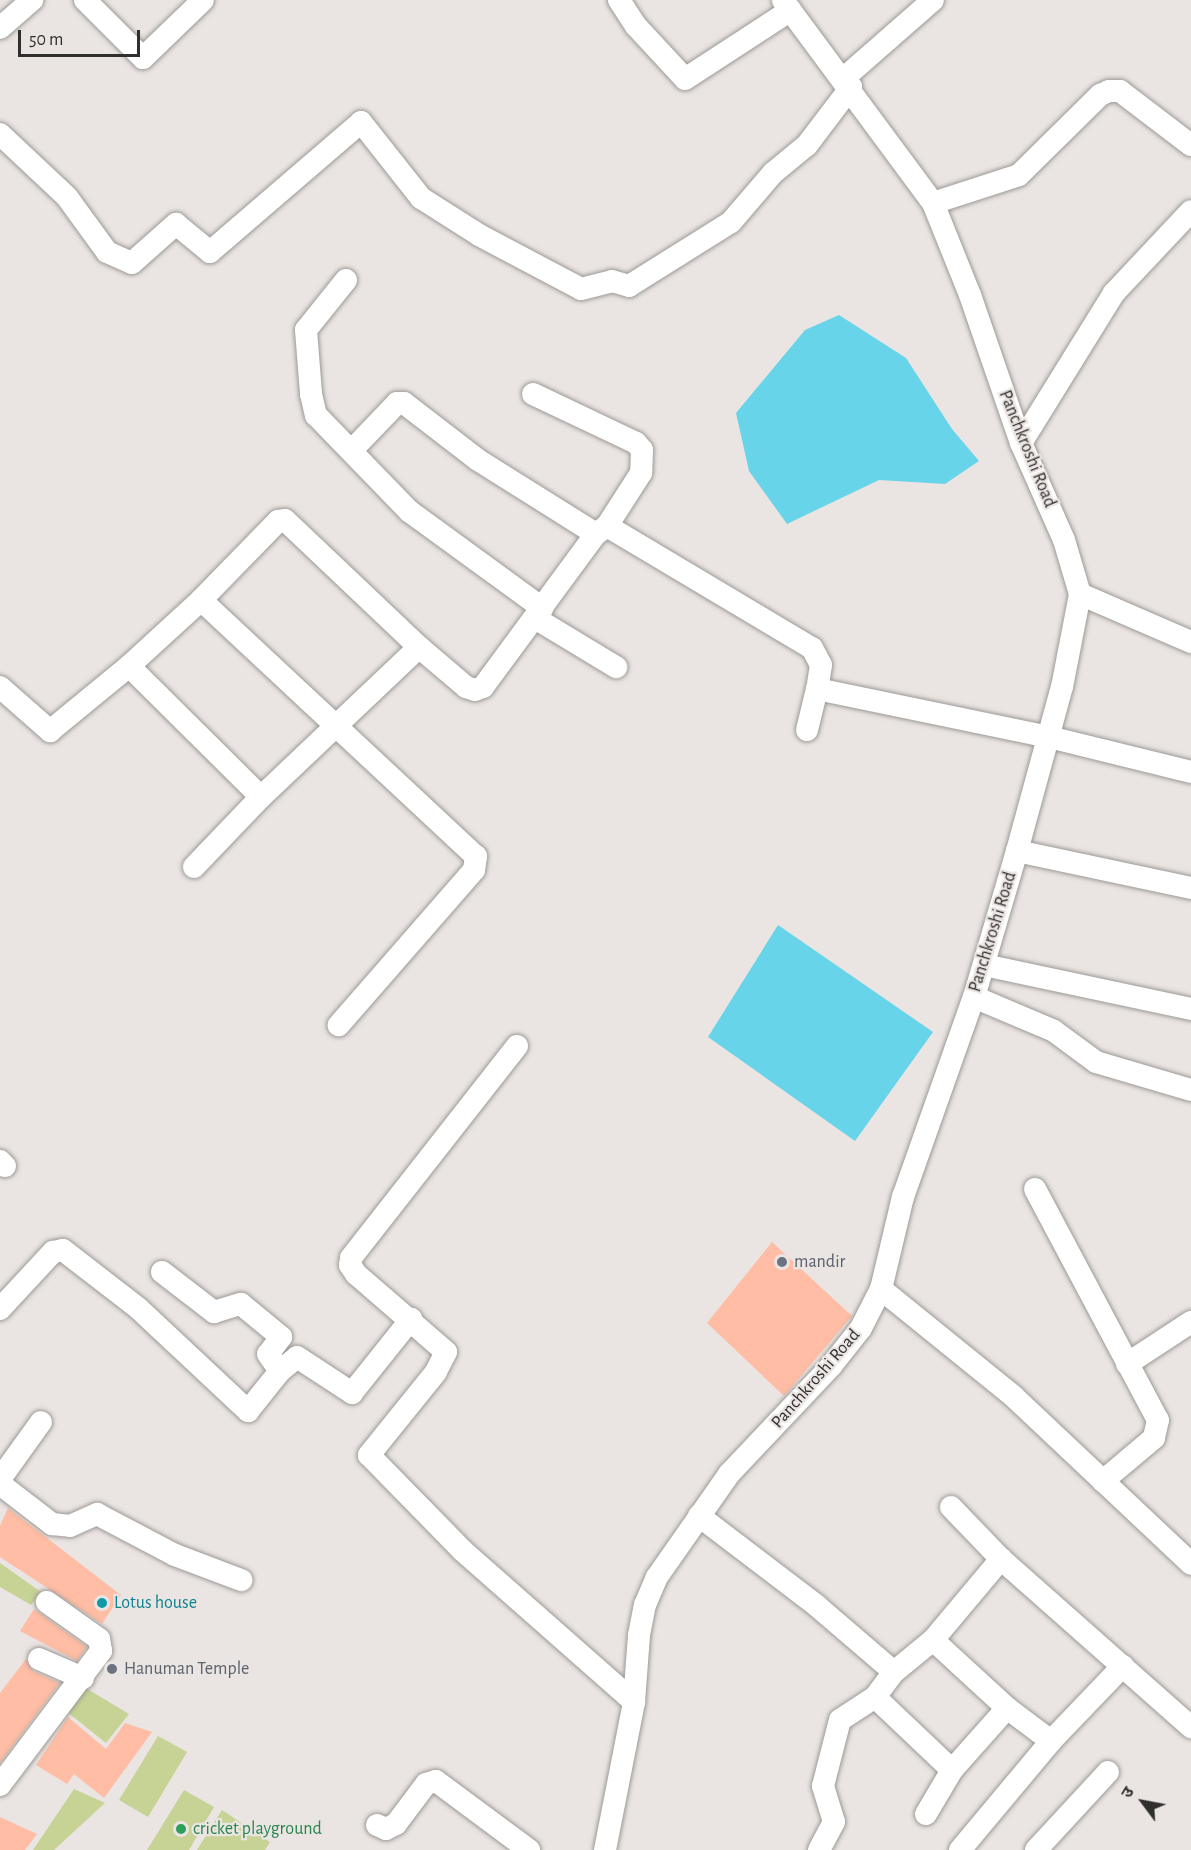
<!DOCTYPE html>
<html>
<head>
<meta charset="utf-8">
<style>
	body { margin:0 }
	#map { position:relative; width:1191px; height:1850px; overflow:hidden; background:#eae5e2; font-family:"Alegreya Sans","Noto Sans Devanagari",sans-serif }
	div>[style] { position:absolute }
	.green>* { inset:0; background:#c6d395 }
	.water>* { inset:0; background:#68d4e9 }
	.building>* { inset:0; background:#febda4 }
	.roads { filter:drop-shadow(0 0 2px #9d9996) drop-shadow(0 0 2px #9d9996) }
	.minor>* { height:22px; margin:-11px; padding:0 11px; transform-origin:11px; border-radius:11px; background:#fff }
	.dots>* { width:16px; height:16px; translate:-50% -50%; box-sizing:border-box; border:3px solid #eae5e2; border-radius:50% }
	span { translate:-50% -50%; white-space:nowrap; text-align:center; line-height:1.15; -webkit-text-stroke:4.5px #eae5e2; paint-order:stroke }
	.street-label { font-size:18px; color:#312f2e }
	.worship-label { font-size:18px; color:#5b616d }
	.left { translate:0 -50%; text-align:left }
	.culture-label { font-size:18px; color:#0d838f }
	.leisure-label { font-size:18px; color:#27864d }
	.north { position:absolute; left:1113px; top:1772px; width:60px; height:60px; -webkit-text-stroke:4px #eae5e2; paint-order:stroke; rotate:302deg; font-size:16px; font-weight:700; line-height:24px; text-align:center; color:#312f2e }
	.north::after { content:''; display:block; margin:auto; width:21px; height:27px; background:#312f2e; clip-path:polygon(50% 0,100% 100%,50% 72%,0 100%) }
	.scale { position:absolute; left:18px; top:30px; width:122px; height:27px; box-sizing:border-box; border:3px solid #312f2e; border-top:0; padding-left:8px; font-size:18px; line-height:21px; white-space:nowrap; color:#312f2e; -webkit-text-stroke:4px #eae5e2; paint-order:stroke }
</style>
</head>
<body>
<div id="map">
	<div class="green">
		<div style="clip-path:polygon(0 1563px,41px 1592px,31px 1605px,0 1587px)"></div>
		<div style="clip-path:polygon(84px 1687px,129px 1714px,106px 1743px,66px 1711px)"></div>
		<div style="clip-path:polygon(158px 1736px,187px 1752px,148px 1817px,119px 1800px)"></div>
		<div style="clip-path:polygon(74px 1789px,105px 1803px,54px 1850px,33px 1850px)"></div>
		<div style="clip-path:polygon(184px 1790px,214px 1807px,189px 1850px,147px 1850px)"></div>
		<div style="clip-path:polygon(222px 1810px,270px 1842px,265px 1850px,197px 1850px)"></div>
	</div>
	<div class="water">
		<div style="clip-path:polygon(839px 315px,906px 358px,952px 429px,979px 461px,945px 484px,879px 480px,787px 524px,749px 471px,736px 413px,805px 330px)"></div>
		<div style="clip-path:polygon(778px 925px,933px 1032px,855px 1141px,708px 1037px)"></div>
	</div>
	<div class="building">
		<div style="clip-path:polygon(772px 1242px,852px 1316px,784px 1396px,707px 1323px)"></div>
		<div style="clip-path:polygon(8px 1508px,121px 1595px,102px 1624px,0 1557px,0 1526px)"></div>
		<div style="clip-path:polygon(34px 1609px,87px 1647px,77px 1661px,20px 1631px)"></div>
		<div style="clip-path:polygon(26px 1659px,33px 1671px,60px 1683px,0 1763px,0 1693px)"></div>
		<div style="clip-path:polygon(68px 1717px,106px 1749px,125px 1723px,152px 1732px,104px 1798px,74px 1774px,67px 1784px,36px 1765px)"></div>
		<div style="clip-path:polygon(0 1817px,37px 1834px,25px 1850px,0 1850px)"></div>
	</div>
	<div class="roads">
		<div class="minor">
			<div style="left:85px;top:0;width:82px;rotate:45deg"></div>
			<div style="left:143px;top:58px;width:83px;rotate:-44deg"></div>
			<div style="left:619px;top:0;width:31px;rotate:57deg"></div>
			<div style="left:636px;top:26px;width:72px;rotate:47.2deg"></div>
			<div style="left:685px;top:79px;width:126px;rotate:-33.1deg"></div>
			<div style="left:0;top:28px;width:43px;rotate:-41.2deg"></div>
			<div style="left:844px;top:78px;width:118px;rotate:-41.2deg"></div>
			<div style="left:0;top:134px;width:92px;rotate:43.2deg"></div>
			<div style="left:67px;top:197px;width:68px;rotate:54deg"></div>
			<div style="left:107px;top:252px;width:27px;rotate:24deg"></div>
			<div style="left:132px;top:263px;width:59px;rotate:-41.6deg"></div>
			<div style="left:176px;top:224px;width:44px;rotate:39.5deg"></div>
			<div style="left:210px;top:252px;width:199px;rotate:-40.7deg"></div>
			<div style="left:361px;top:122px;width:97px;rotate:51.7deg"></div>
			<div style="left:421px;top:198px;width:69px;rotate:32.5deg"></div>
			<div style="left:479px;top:235px;width:115px;rotate:27.9deg"></div>
			<div style="left:581px;top:289px;width:32px;rotate:-14deg"></div>
			<div style="left:612px;top:281px;width:18px;rotate:16deg"></div>
			<div style="left:629px;top:286px;width:120px;rotate:-32.1deg"></div>
			<div style="left:731px;top:222px;width:65px;rotate:-49.4deg"></div>
			<div style="left:773px;top:173px;width:44px;rotate:-39.5deg"></div>
			<div style="left:807px;top:145px;width:73px;rotate:-52.8deg"></div>
			<div style="left:933px;top:203px;width:90px;rotate:-18deg"></div>
			<div style="left:1019px;top:175px;width:114px;rotate:-44.6deg"></div>
			<div style="left:1100px;top:95px;width:10px;rotate:-24deg"></div>
			<div style="left:1109px;top:91px;width:11px"></div>
			<div style="left:1120px;top:91px;width:89px;rotate:37.3deg"></div>
			<div style="left:346px;top:280px;width:64px;rotate:128.7deg"></div>
			<div style="left:306px;top:330px;width:64px;rotate:85.5deg"></div>
			<div style="left:311px;top:394px;width:22px;rotate:77deg"></div>
			<div style="left:316px;top:415px;width:134px;rotate:45.9deg"></div>
			<div style="left:409px;top:511px;width:165px;rotate:36.1deg"></div>
			<div style="left:533px;top:394px;width:114px;rotate:25.4deg"></div>
			<div style="left:636px;top:443px;width:9px;rotate:49deg"></div>
			<div style="left:642px;top:450px;width:23px;rotate:92deg"></div>
			<div style="left:641px;top:473px;width:63px;rotate:122.7deg"></div>
			<div style="left:1021px;top:443px;width:176px;rotate:-58.2deg"></div>
			<div style="left:1114px;top:293px;width:112px;rotate:-46.8deg"></div>
			<div style="left:352px;top:450px;width:65px;rotate:-46.2deg"></div>
			<div style="left:397px;top:403px;width:7px"></div>
			<div style="left:404px;top:403px;width:93px;rotate:37.6deg"></div>
			<div style="left:478px;top:460px;width:139px;rotate:32.1deg"></div>
			<div style="left:1080px;top:594px;width:121px;rotate:23.4deg"></div>
			<div style="left:201px;top:600px;width:376px;rotate:43deg"></div>
			<div style="left:476px;top:856px;width:14px;rotate:98deg"></div>
			<div style="left:474px;top:870px;width:206px;rotate:131.1deg"></div>
			<div style="left:535px;top:618px;width:95px;rotate:31.2deg"></div>
			<div style="left:129px;top:666px;width:98px;rotate:-42.5deg"></div>
			<div style="left:201px;top:600px;width:110px;rotate:-45.7deg"></div>
			<div style="left:278px;top:521px;width:7px;rotate:-8deg"></div>
			<div style="left:285px;top:520px;width:185px;rotate:43.5deg"></div>
			<div style="left:0;top:687px;width:67px;rotate:41.3deg"></div>
			<div style="left:50px;top:731px;width:102px;rotate:-39.4deg"></div>
			<div style="left:129px;top:666px;width:186px;rotate:44.8deg"></div>
			<div style="left:261px;top:797px;width:218px;rotate:-43.5deg"></div>
			<div style="left:419px;top:647px;width:62px;rotate:40.4deg"></div>
			<div style="left:466px;top:687px;width:9px;rotate:18deg"></div>
			<div style="left:475px;top:690px;width:9px;rotate:-21deg"></div>
			<div style="left:483px;top:687px;width:190px;rotate:-53.6deg"></div>
			<div style="left:596px;top:534px;width:14px;rotate:-36deg"></div>
			<div style="left:607px;top:526px;width:239px;rotate:30.8deg"></div>
			<div style="left:812px;top:648px;width:19px;rotate:62deg"></div>
			<div style="left:821px;top:665px;width:24px;rotate:99deg"></div>
			<div style="left:817px;top:689px;width:237px;rotate:11.7deg"></div>
			<div style="left:1049px;top:737px;width:146px;rotate:13.8deg"></div>
			<div style="left:807px;top:730px;width:42px;rotate:-76.3deg"></div>
			<div style="left:1017px;top:851px;width:178px;rotate:12deg"></div>
			<div style="left:194px;top:867px;width:97px;rotate:-46.3deg"></div>
			<div style="left:984px;top:965px;width:212px;rotate:12deg"></div>
			<div style="left:974px;top:997px;width:87px;rotate:23deg"></div>
			<div style="left:1054px;top:1031px;width:52px;rotate:36.4deg"></div>
			<div style="left:1096px;top:1062px;width:99px;rotate:16.4deg"></div>
			<div style="left:517px;top:1046px;width:269px;rotate:128.1deg"></div>
			<div style="left:351px;top:1258px;width:7px;rotate:98deg"></div>
			<div style="left:350px;top:1265px;width:11px;rotate:56deg"></div>
			<div style="left:356px;top:1274px;width:119px;rotate:40.9deg"></div>
			<div style="left:446px;top:1352px;width:22px;rotate:117deg"></div>
			<div style="left:436px;top:1372px;width:107px;rotate:128.9deg"></div>
			<div style="left:369px;top:1455px;width:134px;rotate:45.6deg"></div>
			<div style="left:463px;top:1551px;width:228px;rotate:41.4deg"></div>
			<div style="left:0;top:1161px;width:7px;rotate:45deg"></div>
			<div style="left:1035px;top:1189px;width:262px;rotate:62deg"></div>
			<div style="left:1158px;top:1420px;width:18px;rotate:103deg"></div>
			<div style="left:1154px;top:1438px;width:67px;rotate:139.9deg"></div>
			<div style="left:162px;top:1272px;width:66px;rotate:37.6deg"></div>
			<div style="left:214px;top:1312px;width:28px;rotate:-17deg"></div>
			<div style="left:241px;top:1304px;width:52px;rotate:39.5deg"></div>
			<div style="left:281px;top:1337px;width:21px;rotate:127deg"></div>
			<div style="left:268px;top:1354px;width:21px;rotate:55deg"></div>
			<div style="left:881px;top:1289px;width:170px;rotate:39deg"></div>
			<div style="left:1013px;top:1396px;width:245px;rotate:43.3deg"></div>
			<div style="left:0;top:1309px;width:78px;rotate:-47.1deg"></div>
			<div style="left:53px;top:1252px;width:10px;rotate:-11deg"></div>
			<div style="left:63px;top:1250px;width:95px;rotate:37.7deg"></div>
			<div style="left:138px;top:1308px;width:151px;rotate:43.1deg"></div>
			<div style="left:248px;top:1411px;width:51px;rotate:-51.3deg"></div>
			<div style="left:280px;top:1371px;width:22px;rotate:-39deg"></div>
			<div style="left:297px;top:1357px;width:66px;rotate:33.2deg"></div>
			<div style="left:352px;top:1393px;width:95px;rotate:-51.4deg"></div>
			<div style="left:1127px;top:1364px;width:77px;rotate:-33.3deg"></div>
			<div style="left:0;top:1479px;width:70px;rotate:-54.3deg"></div>
			<div style="left:0;top:1484px;width:66px;rotate:37.6deg"></div>
			<div style="left:52px;top:1524px;width:18px;rotate:6deg"></div>
			<div style="left:70px;top:1526px;width:30px;rotate:-24deg"></div>
			<div style="left:97px;top:1514px;width:88px;rotate:27.7deg"></div>
			<div style="left:175px;top:1555px;width:71px;rotate:20.7deg"></div>
			<div style="left:951px;top:1507px;width:72px;rotate:46.1deg"></div>
			<div style="left:1001px;top:1559px;width:254px;rotate:41.5deg"></div>
			<div style="left:699px;top:1516px;width:148px;rotate:37.3deg"></div>
			<div style="left:817px;top:1606px;width:101px;rotate:40.6deg"></div>
			<div style="left:933px;top:1640px;width:100px;rotate:42.6deg"></div>
			<div style="left:1007px;top:1708px;width:55px;rotate:36.9deg"></div>
			<div style="left:39px;top:1659px;width:48px;rotate:23.4deg"></div>
			<div style="left:875px;top:1697px;width:106px;rotate:43.5deg"></div>
			<div style="left:0;top:1785px;width:168px;rotate:-53deg"></div>
			<div style="left:101px;top:1651px;width:12px;rotate:-99deg"></div>
			<div style="left:99px;top:1639px;width:64px;rotate:-144.6deg"></div>
			<div style="left:926px;top:1814px;width:51px;rotate:-59.4deg"></div>
			<div style="left:952px;top:1770px;width:83px;rotate:-48.4deg"></div>
			<div style="left:377px;top:1825px;width:10px;rotate:24deg"></div>
			<div style="left:386px;top:1829px;width:11px;rotate:-27deg"></div>
			<div style="left:396px;top:1824px;width:50px;rotate:-53.1deg"></div>
			<div style="left:426px;top:1784px;width:10px;rotate:-17deg"></div>
			<div style="left:436px;top:1781px;width:116px;rotate:36.6deg"></div>
			<div style="left:605px;top:1850px;width:151px;rotate:-78.9deg"></div>
			<div style="left:634px;top:1702px;width:67px;rotate:-85.7deg"></div>
			<div style="left:639px;top:1635px;width:31px;rotate:-79deg"></div>
			<div style="left:645px;top:1605px;width:30px;rotate:-67deg"></div>
			<div style="left:657px;top:1577px;width:126px;rotate:-55deg"></div>
			<div style="left:729px;top:1474px;width:149px;rotate:-46.6deg"></div>
			<div style="left:831px;top:1366px;width:48px;rotate:-51.7deg"></div>
			<div style="left:861px;top:1328px;width:44px;rotate:-62.9deg"></div>
			<div style="left:881px;top:1289px;width:95px;rotate:-76.6deg"></div>
			<div style="left:903px;top:1197px;width:212px;rotate:-70.5deg"></div>
			<div style="left:974px;top:997px;width:152px;rotate:-73.6deg"></div>
			<div style="left:1017px;top:851px;width:170px;rotate:-74.7deg"></div>
			<div style="left:1062px;top:687px;width:95px;rotate:-79deg"></div>
			<div style="left:1080px;top:594px;width:56px;rotate:-106.5deg"></div>
			<div style="left:1064px;top:540px;width:106px;rotate:-113.9deg"></div>
			<div style="left:1021px;top:443px;width:157px;rotate:-109deg"></div>
			<div style="left:970px;top:295px;width:99px;rotate:-111.9deg"></div>
			<div style="left:933px;top:203px;width:252px;rotate:-126.5deg"></div>
			<div style="left:819px;top:1850px;width:32px;rotate:-62deg"></div>
			<div style="left:834px;top:1822px;width:38px;rotate:-107deg"></div>
			<div style="left:823px;top:1786px;width:68px;rotate:-75.6deg"></div>
			<div style="left:840px;top:1720px;width:42px;rotate:-33.3deg"></div>
			<div style="left:875px;top:1697px;width:31px;rotate:-53deg"></div>
			<div style="left:894px;top:1672px;width:50px;rotate:-39.4deg"></div>
			<div style="left:933px;top:1640px;width:106px;rotate:-50deg"></div>
			<div style="left:960px;top:1850px;width:142px;rotate:-50.1deg"></div>
			<div style="left:1051px;top:1741px;width:104px;rotate:-46.2deg"></div>
			<div style="left:1036px;top:1850px;width:106px;rotate:-47.3deg"></div>
		</div>
	</div>
	<div class="dots">
		<div style="left:782px;top:1262px;background:#6b7280"></div>
		<div style="left:102px;top:1603px;background:#0f9aa8"></div>
		<div style="left:112px;top:1669px;background:#6b7280"></div>
		<div style="left:181px;top:1829px;background:#2e9e5b"></div>
	</div>
	<div class="street-label">
		<span style="left:1027px;top:449px;rotate:68deg">Panchkroshi Road</span>
		<span style="left:993px;top:932px;rotate:-73deg">Panchkroshi Road</span>
		<span style="left:816px;top:1379px;rotate:-49deg">Panchkroshi Road</span>
	</div>
	<div class="worship-label">
		<span class="left" style="left:794px;top:1262px">mandir</span>
		<span class="left" style="left:124px;top:1669px">Hanuman Temple</span>
	</div>
	<div class="culture-label">
		<span class="left" style="left:114px;top:1603px">Lotus house</span>
	</div>
	<div class="leisure-label">
		<span class="left" style="left:193px;top:1829px">cricket playground</span>
	</div>
	<div class="north">उ</div>
	<div class="scale">50 m</div>
</div>
</body>
</html>
